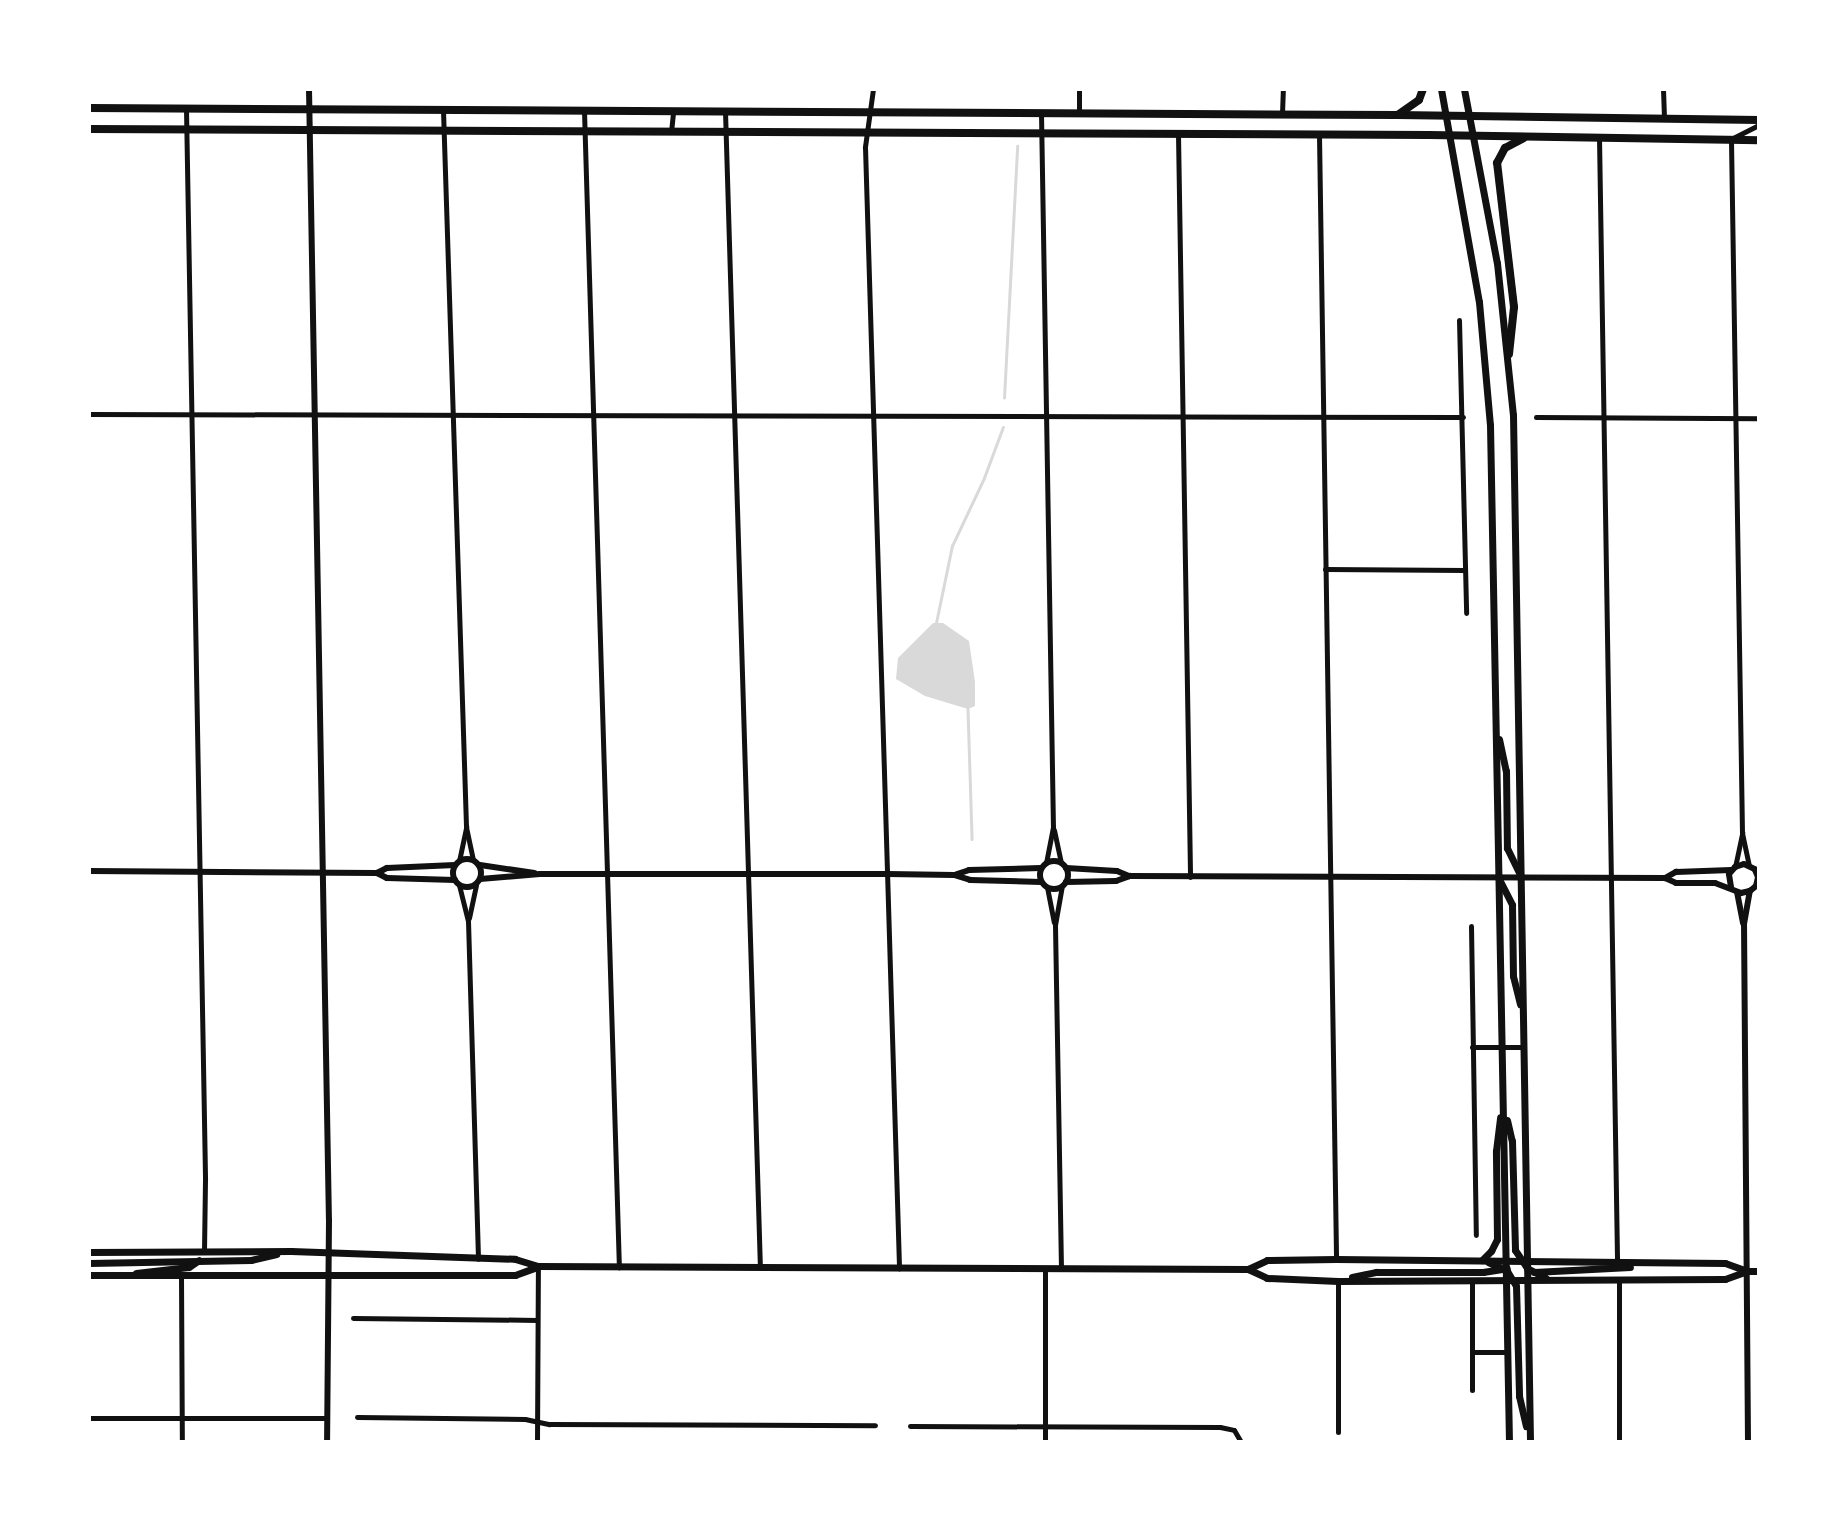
<!DOCTYPE html>
<html>
<head>
<meta charset="utf-8">
<style>
	body { margin:0 }
	#map { position:relative; width:1848px; height:1531px; overflow:hidden; background:#fff; font-family:Barlow,sans-serif }
	div>[style] { position:absolute }
	.water>* { inset:0; background:#d9d9d9 }
	.stream>* { height:2.5px; margin:-1.25px; padding:0 1.25px; transform-origin:1.25px; border-radius:1.25px; background:#d9d9d9 }
	.minor>* { height:5px; margin:-2.5px; padding:0 2.5px; transform-origin:2.5px; border-radius:2.5px; background:#111 }
	.tertiary>* { height:6px; margin:-3px; padding:0 3px; transform-origin:3px; border-radius:3px; background:#111 }
	.tertiary>.ring { margin:-3px; padding:0; box-sizing:content-box; background:none; border:6px solid #111; border-radius:50% }
	.secondary>* { height:7px; margin:-3.5px; padding:0 3.5px; transform-origin:3.5px; border-radius:3.5px; background:#111 }
	.primary>* { height:8px; margin:-4px; padding:0 4px; transform-origin:4px; border-radius:4px; background:#111 }
	span { translate:-50% -50%; white-space:nowrap; text-align:center; line-height:1.15; -webkit-text-stroke:7px #fff; paint-order:stroke }
	.frame { position:absolute; inset:0; border:91px solid #fff; pointer-events:none }
</style>
</head>
<body>
<div id="map">
	<div class="water">
		<div style="clip-path:polygon(933px 623px,943px 623px,969px 641px,975px 682px,975px 706px,968px 709px,925px 696px,896px 679px,898px 658px)"></div>
	</div>
	<div class="stream">
		<div style="left:1004px;top:398px;width:252px;rotate:-87deg"></div>
		<div style="left:936px;top:623px;width:79px;rotate:-78.3deg"></div>
		<div style="left:952px;top:546px;width:75px;rotate:-64.8deg"></div>
		<div style="left:984px;top:478px;width:54px;rotate:-69.6deg"></div>
		<div style="left:968px;top:709px;width:130px;rotate:88.2deg"></div>
	</div>
	<div class="minor">
		<div style="left:873px;top:89px;width:59px;rotate:97.9deg"></div>
		<div style="left:865px;top:147px;width:1122px;rotate:88.26deg"></div>
		<div style="left:1079px;top:89px;width:24px;rotate:90deg"></div>
		<div style="left:1663px;top:89px;width:30px;rotate:88deg"></div>
		<div style="left:186px;top:109px;width:1071px;rotate:88.98deg"></div>
		<div style="left:205px;top:1180px;width:71px;rotate:90.8deg"></div>
		<div style="left:443px;top:110px;width:717px;rotate:88.16deg"></div>
		<div style="left:466px;top:827px;width:33px;rotate:78deg"></div>
		<div style="left:584px;top:111px;width:1157px;rotate:88.27deg"></div>
		<div style="left:725px;top:111px;width:1157px;rotate:88.27deg"></div>
		<div style="left:1041px;top:113px;width:714px;rotate:89.04deg"></div>
		<div style="left:1053px;top:827px;width:37px;rotate:101deg"></div>
		<div style="left:1282px;top:114px;width:25px;rotate:-88deg"></div>
		<div style="left:671px;top:132px;width:20px;rotate:-84deg"></div>
		<div style="left:1178px;top:134px;width:743px;rotate:89.07deg"></div>
		<div style="left:1319px;top:135px;width:1124px;rotate:89.13deg"></div>
		<div style="left:1599px;top:137px;width:1126px;rotate:89.08deg"></div>
		<div style="left:1459px;top:320px;width:293px;rotate:88.6deg"></div>
		<div style="left:89px;top:414px;width:1374px;rotate:0.13deg"></div>
		<div style="left:1536px;top:417px;width:223px;rotate:0.3deg"></div>
		<div style="left:1325px;top:569px;width:140px;rotate:0.4deg"></div>
		<div style="left:1054px;top:830px;width:34px;rotate:78deg"></div>
		<div style="left:1742px;top:833px;width:33px;rotate:78deg"></div>
		<div style="left:459px;top:861px;width:35px;rotate:-78deg"></div>
		<div style="left:1735px;top:867px;width:35px;rotate:-78deg"></div>
		<div style="left:1742px;top:833px;width:694px;rotate:-90.91deg"></div>
		<div style="left:1731px;top:139px;width:31px;rotate:-27deg"></div>
		<div style="left:459px;top:885px;width:37px;rotate:76deg"></div>
		<div style="left:468px;top:921px;width:338px;rotate:88.3deg"></div>
		<div style="left:1047px;top:887px;width:36px;rotate:79deg"></div>
		<div style="left:469px;top:918px;width:34px;rotate:-78deg"></div>
		<div style="left:1471px;top:926px;width:309px;rotate:89.1deg"></div>
		<div style="left:1472px;top:1047px;width:52px"></div>
		<div style="left:1061px;top:1269px;width:344px;rotate:-91deg"></div>
		<div style="left:1055px;top:925px;width:39px;rotate:-80deg"></div>
		<div style="left:181px;top:1276px;width:166px;rotate:89.7deg"></div>
		<div style="left:1619px;top:1279px;width:163px;rotate:90deg"></div>
		<div style="left:353px;top:1318px;width:184px;rotate:0.6deg"></div>
		<div style="left:1472px;top:1352px;width:36px"></div>
		<div style="left:1472px;top:1390px;width:109px;rotate:-90deg"></div>
		<div style="left:357px;top:1417px;width:168px;rotate:0.7deg"></div>
		<div style="left:525px;top:1419px;width:25px;rotate:12deg"></div>
		<div style="left:549px;top:1424px;width:326px;rotate:0.2deg"></div>
		<div style="left:89px;top:1418px;width:238px"></div>
		<div style="left:910px;top:1426px;width:310px;rotate:0.2deg"></div>
		<div style="left:1220px;top:1427px;width:14px;rotate:12deg"></div>
		<div style="left:1234px;top:1430px;width:14px;rotate:60deg"></div>
		<div style="left:1338px;top:1432px;width:151px;rotate:-90deg"></div>
		<div style="left:537px;top:1442px;width:176px;rotate:-89.7deg"></div>
		<div style="left:1045px;top:1442px;width:173px;rotate:-90deg"></div>
	</div>
	<div class="tertiary">
		<div style="left:309px;top:89px;width:1131px;rotate:88.99deg"></div>
		<div style="left:329px;top:1220px;width:222px;rotate:90.5deg"></div>
		<div class="ring" style="left:453px;top:859px;width:22px;height:22px"></div>
		<div class="ring" style="left:1040px;top:861px;width:22px;height:22px"></div>
		<div style="left:480px;top:865px;width:55px;rotate:8.4deg"></div>
		<div style="left:1066px;top:868px;width:51px;rotate:3.4deg"></div>
		<div style="left:1117px;top:871px;width:13px;rotate:23deg"></div>
		<div style="left:89px;top:871px;width:288px;rotate:0.4deg"></div>
		<div style="left:377px;top:873px;width:11px;rotate:27deg"></div>
		<div style="left:387px;top:878px;width:68px;rotate:1.7deg"></div>
		<div style="left:377px;top:873px;width:11px;rotate:-27deg"></div>
		<div style="left:387px;top:868px;width:68px;rotate:-2.5deg"></div>
		<div style="left:957px;top:874px;width:13px;rotate:-18deg"></div>
		<div style="left:969px;top:870px;width:72px;rotate:-1.6deg"></div>
		<div style="left:1665px;top:878px;width:13px;rotate:-29deg"></div>
		<div style="left:1676px;top:872px;width:55px;rotate:-2.1deg"></div>
		<div style="left:480px;top:879px;width:60px;rotate:-4.8deg"></div>
		<div style="left:540px;top:874px;width:348px"></div>
		<div style="left:888px;top:874px;width:66px;rotate:0.9deg"></div>
		<div style="left:954px;top:875px;width:17px;rotate:17deg"></div>
		<div style="left:970px;top:880px;width:71px;rotate:1.6deg"></div>
		<div style="left:1066px;top:882px;width:50px;rotate:-1.1deg"></div>
		<div style="left:1116px;top:881px;width:15px;rotate:-20deg"></div>
		<div style="left:1130px;top:876px;width:535px;rotate:0.21deg"></div>
		<div style="left:1665px;top:878px;width:12px;rotate:24deg"></div>
		<div style="left:1676px;top:883px;width:39px"></div>
		<div style="left:1715px;top:883px;width:28px;rotate:21deg"></div>
		<div style="left:1741px;top:893px;width:9px;rotate:-13deg"></div>
		<div style="left:1750px;top:891px;width:8px;rotate:-40deg"></div>
		<div style="left:1756px;top:886px;width:9px;rotate:-77deg"></div>
		<div style="left:1758px;top:877px;width:8px;rotate:-113deg"></div>
		<div style="left:1731px;top:887px;width:13px;rotate:-99deg"></div>
		<div style="left:1729px;top:874px;width:9px;rotate:-49deg"></div>
		<div style="left:1735px;top:867px;width:9px;rotate:-18deg"></div>
		<div style="left:1744px;top:864px;width:14px;rotate:25deg"></div>
		<div style="left:1737px;top:892px;width:32px;rotate:79deg"></div>
		<div style="left:1748px;top:1442px;width:518px;rotate:-90.44deg"></div>
		<div style="left:1744px;top:924px;width:34px;rotate:-80deg"></div>
	</div>
	<div class="secondary">
		<div style="left:1441px;top:89px;width:216px;rotate:79.9deg"></div>
		<div style="left:1479px;top:302px;width:123px;rotate:84.9deg"></div>
		<div style="left:1490px;top:425px;width:1017px;rotate:88.93deg"></div>
		<div style="left:1464px;top:89px;width:177px;rotate:79.3deg"></div>
		<div style="left:1497px;top:263px;width:153px;rotate:84deg"></div>
		<div style="left:1513px;top:415px;width:1027px;rotate:89.05deg"></div>
		<div style="left:1499px;top:739px;width:33px;rotate:78deg"></div>
		<div style="left:1506px;top:771px;width:77px;rotate:89.3deg"></div>
		<div style="left:1507px;top:848px;width:32px;rotate:64deg"></div>
		<div style="left:1498px;top:877px;width:31px;rotate:63deg"></div>
		<div style="left:1512px;top:905px;width:71px;rotate:89.2deg"></div>
		<div style="left:1513px;top:976px;width:29px;rotate:76deg"></div>
		<div style="left:1507px;top:1120px;width:22px;rotate:77deg"></div>
		<div style="left:1512px;top:1141px;width:109px;rotate:88.4deg"></div>
		<div style="left:1515px;top:1250px;width:22px;rotate:56deg"></div>
		<div style="left:1527px;top:1268px;width:21px;rotate:28deg"></div>
		<div style="left:89px;top:1252px;width:202px;rotate:-0.3deg"></div>
		<div style="left:291px;top:1251px;width:224px;rotate:2deg"></div>
		<div style="left:515px;top:1259px;width:24px;rotate:17deg"></div>
		<div style="left:538px;top:1266px;width:710px;rotate:0.24deg"></div>
		<div style="left:1248px;top:1269px;width:21px;rotate:-25deg"></div>
		<div style="left:1267px;top:1260px;width:69px;rotate:-0.8deg"></div>
		<div style="left:1336px;top:1259px;width:389px;rotate:0.6deg"></div>
		<div style="left:1725px;top:1263px;width:23px;rotate:20deg"></div>
		<div style="left:1482px;top:1260px;width:13px;rotate:-45deg"></div>
		<div style="left:1491px;top:1251px;width:13px;rotate:-63deg"></div>
		<div style="left:1497px;top:1239px;width:88px;rotate:-90.7deg"></div>
		<div style="left:1496px;top:1151px;width:34px;rotate:-83deg"></div>
		<div style="left:1488px;top:1262px;width:21px;rotate:25deg"></div>
		<div style="left:1507px;top:1271px;width:17px;rotate:59deg"></div>
		<div style="left:1516px;top:1286px;width:110px;rotate:88.4deg"></div>
		<div style="left:1519px;top:1396px;width:31px;rotate:77deg"></div>
		<div style="left:89px;top:1263px;width:162px;rotate:-1.1deg"></div>
		<div style="left:251px;top:1260px;width:26px;rotate:-13deg"></div>
		<div style="left:1248px;top:1269px;width:21px;rotate:25deg"></div>
		<div style="left:1267px;top:1278px;width:71px;rotate:2.4deg"></div>
		<div style="left:1338px;top:1281px;width:387px;rotate:-0.3deg"></div>
		<div style="left:1725px;top:1279px;width:23px;rotate:-20deg"></div>
		<div style="left:1747px;top:1271px;width:12px"></div>
		<div style="left:1534px;top:1272px;width:96px;rotate:-3deg"></div>
		<div style="left:136px;top:1273px;width:53px;rotate:-6.5deg"></div>
		<div style="left:189px;top:1267px;width:12px;rotate:-35deg"></div>
		<div style="left:89px;top:1275px;width:426px"></div>
		<div style="left:515px;top:1275px;width:23px;rotate:-20deg"></div>
		<div style="left:1352px;top:1277px;width:25px;rotate:-12deg"></div>
		<div style="left:1376px;top:1272px;width:107px"></div>
		<div style="left:1483px;top:1272px;width:24px;rotate:-9deg"></div>
	</div>
	<div class="primary">
		<div style="left:89px;top:108px;width:1308px;rotate:0.31deg"></div>
		<div style="left:1397px;top:115px;width:362px;rotate:0.8deg"></div>
		<div style="left:1399px;top:114px;width:24px;rotate:-35deg"></div>
		<div style="left:1419px;top:100px;width:12px;rotate:-70deg"></div>
		<div style="left:89px;top:129px;width:1340px;rotate:0.26deg"></div>
		<div style="left:1429px;top:135px;width:330px;rotate:0.9deg"></div>
		<div style="left:1509px;top:354px;width:47px;rotate:-83.9deg"></div>
		<div style="left:1514px;top:307px;width:145px;rotate:-96.7deg"></div>
		<div style="left:1497px;top:163px;width:17px;rotate:-62deg"></div>
		<div style="left:1505px;top:148px;width:21px;rotate:-28deg"></div>
	</div>
	<div class="frame"></div>
</div>
</body>
</html>
